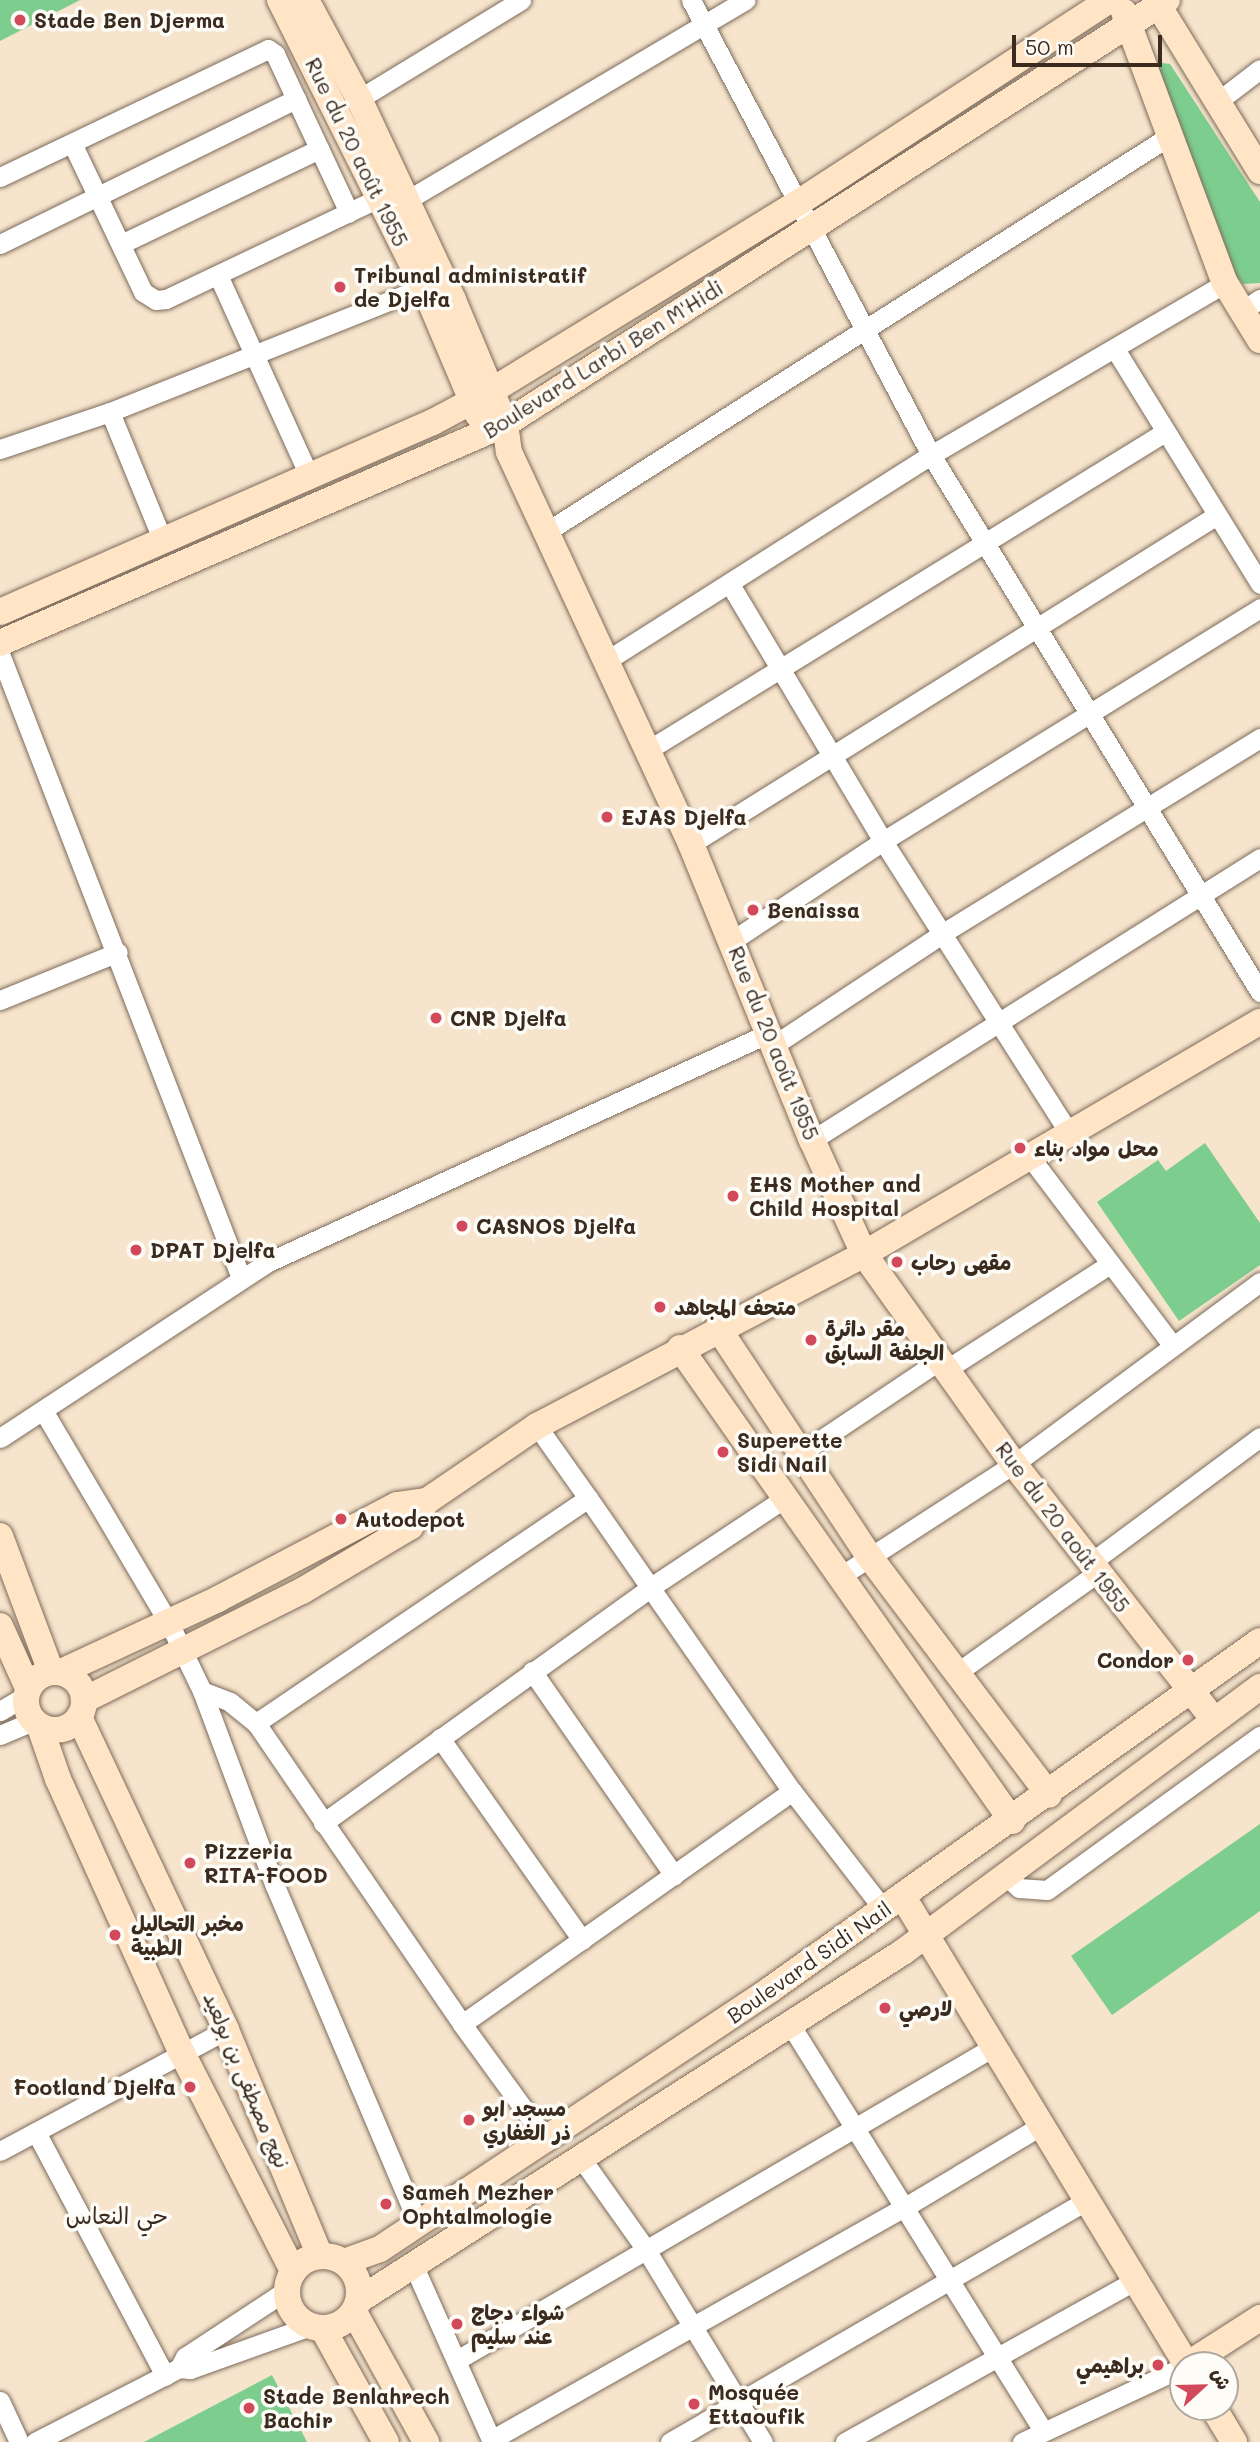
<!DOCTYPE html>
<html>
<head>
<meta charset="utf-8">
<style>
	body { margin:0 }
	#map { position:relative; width:1260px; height:2442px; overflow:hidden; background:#f6e4cc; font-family:Mali,"Playpen Sans Arabic",sans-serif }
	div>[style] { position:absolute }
	.green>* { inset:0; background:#7dcd8e }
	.roads { filter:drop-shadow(0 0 2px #7c6b5b) drop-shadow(0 0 2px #7c6b5b) }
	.street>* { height:19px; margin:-9.5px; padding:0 9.5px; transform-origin:9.5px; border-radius:9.5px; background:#fff }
	.secondary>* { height:26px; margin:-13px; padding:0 13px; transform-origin:13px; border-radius:13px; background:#ffe4c6 }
	.secondary>.ring { margin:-13px; padding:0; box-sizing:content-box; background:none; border:26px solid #ffe4c6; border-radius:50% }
	.dots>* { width:19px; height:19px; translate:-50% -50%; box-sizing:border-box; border:4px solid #fdfcf7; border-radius:50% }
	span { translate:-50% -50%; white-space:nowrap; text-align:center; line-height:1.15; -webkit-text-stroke:7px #fdfcf7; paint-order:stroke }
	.poi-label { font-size:21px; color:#3b2a1e; font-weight:700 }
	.left { translate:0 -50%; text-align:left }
	.right { translate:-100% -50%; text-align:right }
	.street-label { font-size:21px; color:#3b2a1e }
	.neighbourhood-label { font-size:23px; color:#3b2a1e }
	.north { position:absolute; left:1169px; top:2351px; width:70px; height:70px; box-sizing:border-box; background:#fdfcf7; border:2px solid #afa8a0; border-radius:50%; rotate:68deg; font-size:19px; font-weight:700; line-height:28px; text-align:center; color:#3b2a1e }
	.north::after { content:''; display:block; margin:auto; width:24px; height:32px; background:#d1495b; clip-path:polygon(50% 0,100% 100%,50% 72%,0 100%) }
	.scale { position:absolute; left:1012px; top:35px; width:150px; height:32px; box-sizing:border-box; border:4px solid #3b2a1e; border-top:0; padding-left:9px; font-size:21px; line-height:24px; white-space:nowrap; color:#3b2a1e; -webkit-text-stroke:5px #fdfcf7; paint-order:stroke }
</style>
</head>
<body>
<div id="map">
	<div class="green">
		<div style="clip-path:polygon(0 0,80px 0,0 41px)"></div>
		<div style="clip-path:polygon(1162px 63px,1170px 64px,1260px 202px,1260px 283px,1243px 284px,1234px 274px,1157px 68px)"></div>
		<div style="clip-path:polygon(1205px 1143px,1260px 1223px,1260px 1265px,1179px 1321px,1097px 1202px,1158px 1160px,1166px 1171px)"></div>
		<div style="clip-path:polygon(1260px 1824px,1260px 1911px,1112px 2015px,1071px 1956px)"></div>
		<div style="clip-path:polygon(272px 2375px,307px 2442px,144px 2442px)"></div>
	</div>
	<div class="roads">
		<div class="street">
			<div style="left:691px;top:0;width:514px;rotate:62.19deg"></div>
			<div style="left:931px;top:455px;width:630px;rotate:58.51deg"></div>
			<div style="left:359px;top:99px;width:190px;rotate:-31.4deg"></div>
			<div style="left:1217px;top:102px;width:54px;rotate:-37.5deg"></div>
			<div style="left:72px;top:143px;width:165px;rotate:64.5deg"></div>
			<div style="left:143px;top:292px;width:15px;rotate:32deg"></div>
			<div style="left:156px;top:300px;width:10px;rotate:-6deg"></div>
			<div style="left:166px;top:299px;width:236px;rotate:-25.4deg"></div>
			<div style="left:0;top:177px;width:297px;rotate:-25.5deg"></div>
			<div style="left:268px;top:49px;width:9px;rotate:36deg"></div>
			<div style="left:275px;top:54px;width:175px;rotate:65deg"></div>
			<div style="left:397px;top:206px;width:405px;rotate:-30.6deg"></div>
			<div style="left:0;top:244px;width:330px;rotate:-26.1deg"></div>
			<div style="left:121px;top:244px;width:220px;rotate:-25.6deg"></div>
			<div style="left:218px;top:275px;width:221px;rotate:65.6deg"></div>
			<div style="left:1242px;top:311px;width:22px;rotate:-34deg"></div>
			<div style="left:1115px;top:349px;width:276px;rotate:58.3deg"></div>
			<div style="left:110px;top:412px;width:137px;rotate:67.7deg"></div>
			<div style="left:0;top:449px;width:116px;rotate:-18.6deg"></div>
			<div style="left:110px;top:412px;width:338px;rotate:-21.7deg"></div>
			<div style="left:546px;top:532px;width:740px;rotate:-32.42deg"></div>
			<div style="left:731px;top:586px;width:297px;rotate:59.2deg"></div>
			<div style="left:883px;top:841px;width:348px;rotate:57.5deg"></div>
			<div style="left:0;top:654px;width:669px;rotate:68.88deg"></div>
			<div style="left:606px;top:661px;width:385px;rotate:-32.4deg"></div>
			<div style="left:931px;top:455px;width:341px;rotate:-30.3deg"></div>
			<div style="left:648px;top:750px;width:607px;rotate:-31.6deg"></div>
			<div style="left:691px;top:844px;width:620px;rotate:-32.02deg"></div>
			<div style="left:733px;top:940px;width:180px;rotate:-33.4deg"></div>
			<div style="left:883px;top:841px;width:443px;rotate:-31.7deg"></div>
			<div style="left:0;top:1000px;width:127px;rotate:-22.1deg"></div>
			<div style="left:774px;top:1045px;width:203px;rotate:-33.5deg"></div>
			<div style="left:943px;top:933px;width:372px;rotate:-31.6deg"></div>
			<div style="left:812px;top:1140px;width:529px;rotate:-32.19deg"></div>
			<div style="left:1030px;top:1157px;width:237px;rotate:52.9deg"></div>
			<div style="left:947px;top:1369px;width:194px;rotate:-32.8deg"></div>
			<div style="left:44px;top:1412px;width:245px;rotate:59.4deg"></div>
			<div style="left:169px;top:1623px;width:76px;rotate:64.1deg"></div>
			<div style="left:202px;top:1691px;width:208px;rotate:69.5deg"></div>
			<div style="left:275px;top:1886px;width:366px;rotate:67deg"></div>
			<div style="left:0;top:1438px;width:318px;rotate:-33.3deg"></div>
			<div style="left:266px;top:1263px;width:553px;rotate:-24.57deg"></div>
			<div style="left:798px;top:1455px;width:171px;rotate:-33.8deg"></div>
			<div style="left:588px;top:1498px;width:357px;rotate:55.2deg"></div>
			<div style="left:792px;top:1791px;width:150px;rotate:52.3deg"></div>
			<div style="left:1089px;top:1564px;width:213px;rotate:-36.6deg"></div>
			<div style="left:839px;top:1577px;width:208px;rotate:-32.9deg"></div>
			<div style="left:1014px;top:1464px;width:306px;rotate:-36.5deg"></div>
			<div style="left:532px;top:1671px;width:249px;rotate:55.2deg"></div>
			<div style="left:955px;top:1674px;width:174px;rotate:-35.4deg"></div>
			<div style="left:202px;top:1691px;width:30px;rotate:21deg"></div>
			<div style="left:230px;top:1702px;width:33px;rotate:39deg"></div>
			<div style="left:256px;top:1723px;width:365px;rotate:55.6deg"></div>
			<div style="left:462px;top:2024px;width:404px;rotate:-35.2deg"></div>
			<div style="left:0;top:1711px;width:29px;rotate:-31deg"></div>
			<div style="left:256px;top:1723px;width:401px;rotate:-34.1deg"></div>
			<div style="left:588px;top:1498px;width:88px;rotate:-125.3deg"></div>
			<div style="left:0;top:1735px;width:36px;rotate:-23deg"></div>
			<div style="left:440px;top:1738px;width:247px;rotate:54.9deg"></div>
			<div style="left:323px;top:1823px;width:404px;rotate:-35.7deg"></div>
			<div style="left:651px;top:1587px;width:161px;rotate:-33.6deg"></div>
			<div style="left:1008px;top:1878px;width:15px;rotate:42deg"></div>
			<div style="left:1019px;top:1888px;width:28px;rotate:4deg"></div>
			<div style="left:1047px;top:1890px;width:263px;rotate:-35.9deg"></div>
			<div style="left:462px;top:2024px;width:145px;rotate:54deg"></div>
			<div style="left:790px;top:2024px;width:479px;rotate:58.1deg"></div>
			<div style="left:36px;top:2132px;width:276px;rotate:62.1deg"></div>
			<div style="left:0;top:2151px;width:256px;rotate:-28.2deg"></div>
			<div style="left:581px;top:2158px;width:110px;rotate:54.6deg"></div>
			<div style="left:645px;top:2248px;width:227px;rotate:58.7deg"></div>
			<div style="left:412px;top:2262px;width:197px;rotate:66deg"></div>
			<div style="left:457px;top:2360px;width:623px;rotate:-30.27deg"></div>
			<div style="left:179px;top:2368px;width:13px;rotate:-61deg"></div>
			<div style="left:185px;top:2357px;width:122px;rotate:-33.3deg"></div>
			<div style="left:0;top:2401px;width:45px;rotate:65.1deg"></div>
			<div style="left:491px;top:2440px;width:475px;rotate:-29.4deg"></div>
			<div style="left:905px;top:2207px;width:160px;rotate:-30.9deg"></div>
			<div style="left:35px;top:2442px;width:162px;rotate:-27.2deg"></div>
			<div style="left:179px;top:2368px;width:11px;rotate:5deg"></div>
			<div style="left:190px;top:2369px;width:127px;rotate:-19.7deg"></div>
			<div style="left:670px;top:2442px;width:483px;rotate:-30.1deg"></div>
			<div style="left:845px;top:2442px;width:333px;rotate:-29.1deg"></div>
			<div style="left:1022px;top:2442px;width:178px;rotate:-25deg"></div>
		</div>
		<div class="secondary">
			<div style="left:280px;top:0;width:321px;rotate:63.4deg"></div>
			<div style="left:424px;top:287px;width:139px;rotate:67.1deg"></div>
			<div style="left:306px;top:0;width:112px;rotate:61.8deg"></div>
			<div style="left:359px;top:99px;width:222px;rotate:64.9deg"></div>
			<div style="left:453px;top:300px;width:134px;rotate:67.2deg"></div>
			<div style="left:505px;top:424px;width:28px;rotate:82deg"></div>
			<div style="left:509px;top:452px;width:432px;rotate:65.1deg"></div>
			<div style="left:691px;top:844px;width:320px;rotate:67.8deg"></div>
			<div style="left:812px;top:1140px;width:125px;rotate:65.5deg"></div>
			<div style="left:864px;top:1254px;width:258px;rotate:54.5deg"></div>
			<div style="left:1014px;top:1464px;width:325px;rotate:52deg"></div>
			<div style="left:1155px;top:0;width:201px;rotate:58.4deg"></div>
			<div style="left:1124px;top:12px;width:289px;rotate:69.6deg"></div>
			<div style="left:1225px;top:283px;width:67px;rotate:58.4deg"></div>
			<div style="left:0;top:612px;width:473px;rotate:-23.7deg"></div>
			<div style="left:433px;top:422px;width:66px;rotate:-28.1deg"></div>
			<div style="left:491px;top:391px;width:360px;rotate:-31.5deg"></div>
			<div style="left:798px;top:203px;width:371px;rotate:-33.1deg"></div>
			<div style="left:0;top:643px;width:550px;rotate:-23.44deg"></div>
			<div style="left:505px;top:424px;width:786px;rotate:-32.64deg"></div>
			<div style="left:718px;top:1328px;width:273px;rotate:56.5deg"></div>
			<div style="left:869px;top:1556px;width:299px;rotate:53deg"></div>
			<div style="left:680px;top:1348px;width:578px;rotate:54.93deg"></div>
			<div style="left:0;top:1536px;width:145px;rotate:69.4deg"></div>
			<div style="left:0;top:1626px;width:68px;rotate:65.7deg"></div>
			<div class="ring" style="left:26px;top:1672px;width:32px;height:32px"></div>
			<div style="left:61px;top:1672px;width:173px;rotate:-24.9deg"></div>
			<div style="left:218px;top:1599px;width:202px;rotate:-27.7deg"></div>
			<div style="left:397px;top:1505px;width:30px;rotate:-8deg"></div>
			<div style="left:84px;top:1700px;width:244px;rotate:-26.6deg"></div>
			<div style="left:302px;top:1591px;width:126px;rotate:-30.7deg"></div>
			<div style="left:410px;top:1527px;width:31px;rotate:-57deg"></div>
			<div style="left:427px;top:1501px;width:133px;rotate:-34.3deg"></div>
			<div style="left:537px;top:1426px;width:369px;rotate:-27.7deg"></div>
			<div style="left:864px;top:1254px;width:459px;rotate:-30.4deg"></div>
			<div style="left:79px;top:1717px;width:346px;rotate:64.8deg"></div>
			<div style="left:226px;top:2030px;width:245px;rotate:67.4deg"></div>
			<div style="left:40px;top:1727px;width:55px;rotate:70.9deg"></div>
			<div style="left:58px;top:1779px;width:301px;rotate:65.7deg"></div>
			<div style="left:182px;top:2053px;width:245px;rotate:63deg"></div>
			<div style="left:903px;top:1897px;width:547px;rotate:58.75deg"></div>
			<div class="ring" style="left:287px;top:2256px;width:46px;height:46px"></div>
			<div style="left:344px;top:2262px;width:38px;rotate:-20deg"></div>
			<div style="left:380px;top:2249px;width:470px;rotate:-33.6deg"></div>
			<div style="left:771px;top:1989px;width:600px;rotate:-35.44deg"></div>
			<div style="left:359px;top:2300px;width:646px;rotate:-32.61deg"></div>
			<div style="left:903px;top:1952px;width:445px;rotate:-36.6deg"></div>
			<div style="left:354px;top:2312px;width:149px;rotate:61deg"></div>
			<div style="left:323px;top:2329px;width:129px;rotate:60.9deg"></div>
			<div style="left:1187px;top:2365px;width:87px;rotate:-32.8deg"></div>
			<div style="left:1213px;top:2407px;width:41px;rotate:59deg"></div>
		</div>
	</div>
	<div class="dots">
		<div style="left:20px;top:20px;background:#d1495b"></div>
		<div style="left:340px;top:287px;background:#d1495b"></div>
		<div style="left:607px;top:817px;background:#d1495b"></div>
		<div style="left:753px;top:910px;background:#d1495b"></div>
		<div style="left:436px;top:1018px;background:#d1495b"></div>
		<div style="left:1020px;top:1148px;background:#d1495b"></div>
		<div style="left:733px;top:1196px;background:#d1495b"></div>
		<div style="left:462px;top:1226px;background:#d1495b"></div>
		<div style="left:136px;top:1250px;background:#d1495b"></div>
		<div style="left:897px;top:1262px;background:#d1495b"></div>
		<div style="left:660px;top:1307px;background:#d1495b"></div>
		<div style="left:811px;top:1340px;background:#d1495b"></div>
		<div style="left:723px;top:1452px;background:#d1495b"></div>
		<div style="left:341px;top:1519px;background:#d1495b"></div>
		<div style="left:1188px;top:1660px;background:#d1495b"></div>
		<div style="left:190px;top:1863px;background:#d1495b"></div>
		<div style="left:115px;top:1935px;background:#d1495b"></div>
		<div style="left:885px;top:2008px;background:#d1495b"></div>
		<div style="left:190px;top:2087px;background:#d1495b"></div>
		<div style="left:469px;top:2120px;background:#d1495b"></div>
		<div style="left:386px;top:2204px;background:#d1495b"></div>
		<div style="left:457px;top:2324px;background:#d1495b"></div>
		<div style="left:1158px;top:2365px;background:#d1495b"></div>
		<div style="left:694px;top:2404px;background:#d1495b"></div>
		<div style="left:249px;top:2408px;background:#d1495b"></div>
	</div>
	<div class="poi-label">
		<span class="left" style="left:34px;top:20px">Stade Ben Djerma</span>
		<span class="left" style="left:354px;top:287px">Tribunal administratif<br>de Djelfa</span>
		<span class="left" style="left:621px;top:817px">EJAS Djelfa</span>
		<span class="left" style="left:767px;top:910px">Benaissa</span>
		<span class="left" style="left:450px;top:1018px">CNR Djelfa</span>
		<span class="left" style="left:1034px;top:1148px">محل مواد بناء</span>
		<span class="left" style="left:749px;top:1196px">EHS Mother and<br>Child Hospital</span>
		<span class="left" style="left:476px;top:1226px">CASNOS Djelfa</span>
		<span class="left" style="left:150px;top:1250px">DPAT Djelfa</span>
		<span class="left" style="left:911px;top:1262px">مقهى رحاب</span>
		<span class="left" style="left:674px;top:1307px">متحف المجاهد</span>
		<span class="left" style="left:825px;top:1340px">مقر دائرة<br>الجلفة السابق</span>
		<span class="left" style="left:737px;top:1452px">Superette<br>Sidi Nail</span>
		<span class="left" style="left:355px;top:1519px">Autodepot</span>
		<span class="right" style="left:1174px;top:1660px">Condor</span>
		<span class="left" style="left:204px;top:1863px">Pizzeria<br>RITA-FOOD</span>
		<span class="left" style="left:131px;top:1935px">مخبر التحاليل<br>الطبية</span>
		<span class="left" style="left:899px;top:2008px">لارصي</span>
		<span class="right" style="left:176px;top:2087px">Footland Djelfa</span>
		<span class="left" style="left:483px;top:2120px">مسجد ابو<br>ذر الغفاري</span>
		<span class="left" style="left:402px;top:2204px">Sameh Mezher<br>Ophtalmologie</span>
		<span class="left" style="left:471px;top:2324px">شواء دجاج<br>عند سليم</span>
		<span class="right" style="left:1144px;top:2365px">براهيمي</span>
		<span class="left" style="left:708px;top:2404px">Mosquée<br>Ettaoufik</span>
		<span class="left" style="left:263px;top:2408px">Stade Benlahrech<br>Bachir</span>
	</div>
	<div class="street-label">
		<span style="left:357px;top:152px;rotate:64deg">Rue du 20 août 1955</span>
		<span style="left:603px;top:359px;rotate:-32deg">Boulevard Larbi Ben M'Hidi</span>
		<span style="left:774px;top:1043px;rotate:68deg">Rue du 20 août 1955</span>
		<span style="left:1063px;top:1527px;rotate:53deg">Rue du 20 août 1955</span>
		<span style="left:809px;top:1962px;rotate:-35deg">Boulevard Sidi Nail</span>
		<span style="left:247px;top:2080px;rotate:67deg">نهج مصطفى بن بولعيد</span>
	</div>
	<div class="neighbourhood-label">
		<span style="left:117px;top:2215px">حي النعاس</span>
	</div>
	<div class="north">ش</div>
	<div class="scale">50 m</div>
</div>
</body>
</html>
